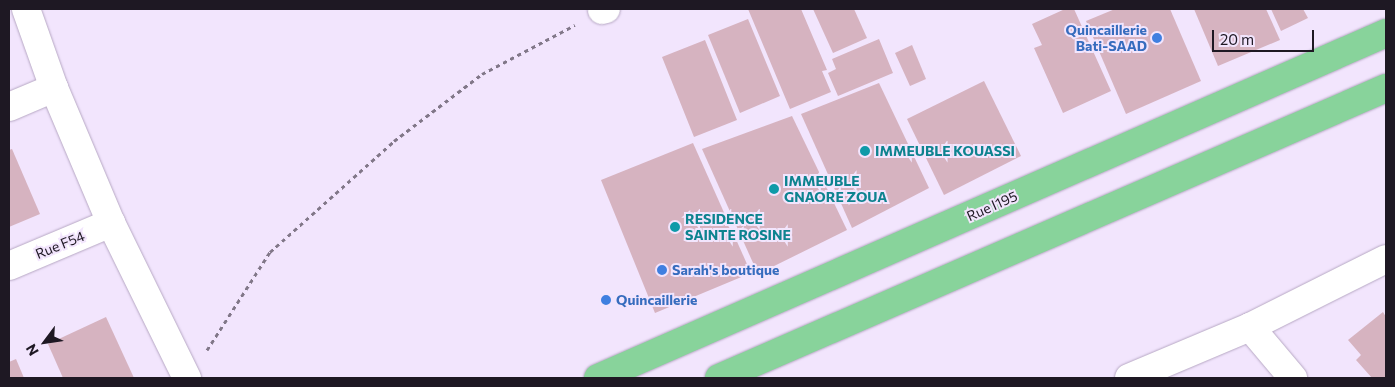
<!DOCTYPE html>
<html>
<head>
<meta charset="utf-8">
<style>
	body { margin:0 }
	#map { position:relative; width:1395px; height:387px; overflow:hidden; background:#f2e5fd; font-family:Commissioner,sans-serif }
	div>[style] { position:absolute }
	.building>* { inset:0; background:#d6b3c0 }
	.path>* { height:3px; margin-top:-1.5px; transform-origin:0; background:repeating-linear-gradient(90deg,#817788 0 4px,transparent 0 8px) }
	.roads { filter:drop-shadow(0 0 1px #b7a8c4) drop-shadow(0 0 1px #b7a8c4) }
	.minor>* { height:28px; margin:-14px; padding:0 14px; transform-origin:14px; border-radius:14px; background:#fff }
	.major>* { height:28px; margin:-14px; padding:0 14px; transform-origin:14px; border-radius:14px; background:#88d39b }
	.dots>* { width:14px; height:14px; translate:-50% -50%; box-sizing:border-box; border:2px solid #f2e5fd; border-radius:50% }
	span { translate:-50% -50%; white-space:nowrap; text-align:center; line-height:1.15; -webkit-text-stroke:4px #f2e5fd; paint-order:stroke }
	.shop-label { font-size:14px; color:#366cbe; font-weight:700 }
	.right { translate:-100% -50%; text-align:right }
	.left { translate:0 -50%; text-align:left }
	.culture-label { font-size:14px; color:#0d838f; font-weight:700 }
	.street-label { font-size:14px; color:#1e1823 }
	.frame { position:absolute; inset:0; border:10px solid #1e1823; pointer-events:none }
	.north { position:absolute; left:20px; top:317px; width:50px; height:50px; -webkit-text-stroke:4px #f2e5fd; paint-order:stroke; rotate:239deg; font-size:14px; font-weight:700; line-height:20px; text-align:center; color:#1e1823 }
	.north::after { content:''; display:block; margin:auto; width:18px; height:22px; background:#1e1823; clip-path:polygon(50% 0,100% 100%,50% 72%,0 100%) }
	.scale { position:absolute; left:1212px; top:30px; width:102px; height:22px; box-sizing:border-box; border:2px solid #1e1823; border-top:0; padding-left:6px; font-size:15px; line-height:18px; white-space:nowrap; color:#1e1823; -webkit-text-stroke:4px #f2e5fd; paint-order:stroke }
</style>
</head>
<body>
<div id="map">
	<div class="building">
		<div style="clip-path:polygon(748px 9px,801px 9px,827px 70px,822px 71px,831px 92px,790px 109px)"></div>
		<div style="clip-path:polygon(813px 9px,854px 9px,867px 38px,833px 53px)"></div>
		<div style="clip-path:polygon(1065px 9px,1074px 9px,1111px 91px,1063px 113px,1034px 48px,1042px 45px,1032px 24px)"></div>
		<div style="clip-path:polygon(1115px 9px,1170px 9px,1201px 81px,1126px 114px,1086px 21px)"></div>
		<div style="clip-path:polygon(1194px 9px,1266px 9px,1280px 40px,1218px 66px)"></div>
		<div style="clip-path:polygon(1271px 9px,1303px 9px,1308px 18px,1281px 31px)"></div>
		<div style="clip-path:polygon(748px 19px,780px 96px,740px 113px,708px 35px)"></div>
		<div style="clip-path:polygon(879px 39px,893px 73px,838px 96px,828px 73px,836px 69px,832px 59px)"></div>
		<div style="clip-path:polygon(705px 40px,737px 120px,694px 137px,662px 57px)"></div>
		<div style="clip-path:polygon(912px 45px,926px 79px,910px 86px,895px 53px)"></div>
		<div style="clip-path:polygon(984px 81px,1021px 156px,944px 195px,907px 119px)"></div>
		<div style="clip-path:polygon(879px 83px,929px 188px,852px 228px,801px 114px)"></div>
		<div style="clip-path:polygon(792px 116px,847px 230px,758px 274px,702px 149px)"></div>
		<div style="clip-path:polygon(693px 143px,751px 273px,655px 313px,601px 180px)"></div>
		<div style="clip-path:polygon(12px 149px,40px 214px,9px 227px,9px 150px)"></div>
		<div style="clip-path:polygon(1383px 312px,1386px 317px,1386px 378px,1372px 378px,1356px 360px,1361px 355px,1348px 340px)"></div>
		<div style="clip-path:polygon(106px 317px,134px 378px,63px 378px,48px 344px)"></div>
		<div style="clip-path:polygon(16px 359px,24px 378px,9px 378px,9px 362px)"></div>
	</div>
	<div class="path">
		<div style="left:207px;top:350px;width:117px;rotate:-57.3deg"></div>
		<div style="left:270px;top:252px;width:166px;rotate:-41.8deg"></div>
		<div style="left:394px;top:141px;width:111px;rotate:-37.3deg"></div>
		<div style="left:482px;top:74px;width:105px;rotate:-27.8deg"></div>
	</div>
	<div class="roads">
		<div class="minor">
			<div style="left:26px;top:9px;width:84px;rotate:70.5deg"></div>
			<div style="left:54px;top:88px;width:147px;rotate:67.1deg"></div>
			<div style="left:111px;top:223px;width:173px;rotate:63.9deg"></div>
			<div style="left:602px;top:10px;width:4px;rotate:-14deg"></div>
			<div style="left:9px;top:107px;width:49px;rotate:-22.9deg"></div>
			<div style="left:9px;top:266px;width:111px;rotate:-22.9deg"></div>
			<div style="left:1250px;top:327px;width:67px;rotate:49.9deg"></div>
			<div style="left:1129px;top:378px;width:131px;rotate:-22.9deg"></div>
			<div style="left:1250px;top:327px;width:152px;rotate:-26.6deg"></div>
		</div>
		<div class="major">
			<div style="left:598px;top:378px;width:860px;rotate:-23.64deg"></div>
			<div style="left:719px;top:378px;width:727px;rotate:-23.5deg"></div>
		</div>
	</div>
	<div class="dots">
		<div style="left:1157px;top:38px;background:#3f7fe0"></div>
		<div style="left:865px;top:151px;background:#0f9aa8"></div>
		<div style="left:774px;top:189px;background:#0f9aa8"></div>
		<div style="left:675px;top:227px;background:#0f9aa8"></div>
		<div style="left:662px;top:270px;background:#3f7fe0"></div>
		<div style="left:606px;top:300px;background:#3f7fe0"></div>
	</div>
	<div class="shop-label">
		<span class="right" style="left:1147px;top:38px">Quincaillerie<br>Bati-SAAD</span>
		<span class="left" style="left:672px;top:270px">Sarah's boutique</span>
		<span class="left" style="left:616px;top:300px">Quincaillerie</span>
	</div>
	<div class="culture-label">
		<span class="left" style="left:875px;top:151px">IMMEUBLE KOUASSI</span>
		<span class="left" style="left:784px;top:189px">IMMEUBLE<br>GNAORE ZOUA</span>
		<span class="left" style="left:685px;top:227px">RESIDENCE<br>SAINTE ROSINE</span>
	</div>
	<div class="street-label">
		<span style="left:992px;top:206px;rotate:-24deg">Rue I195</span>
		<span style="left:60px;top:245px;rotate:-22deg">Rue F54</span>
	</div>
	<div class="frame"></div>
	<div class="north">N</div>
	<div class="scale">20 m</div>
</div>
</body>
</html>
